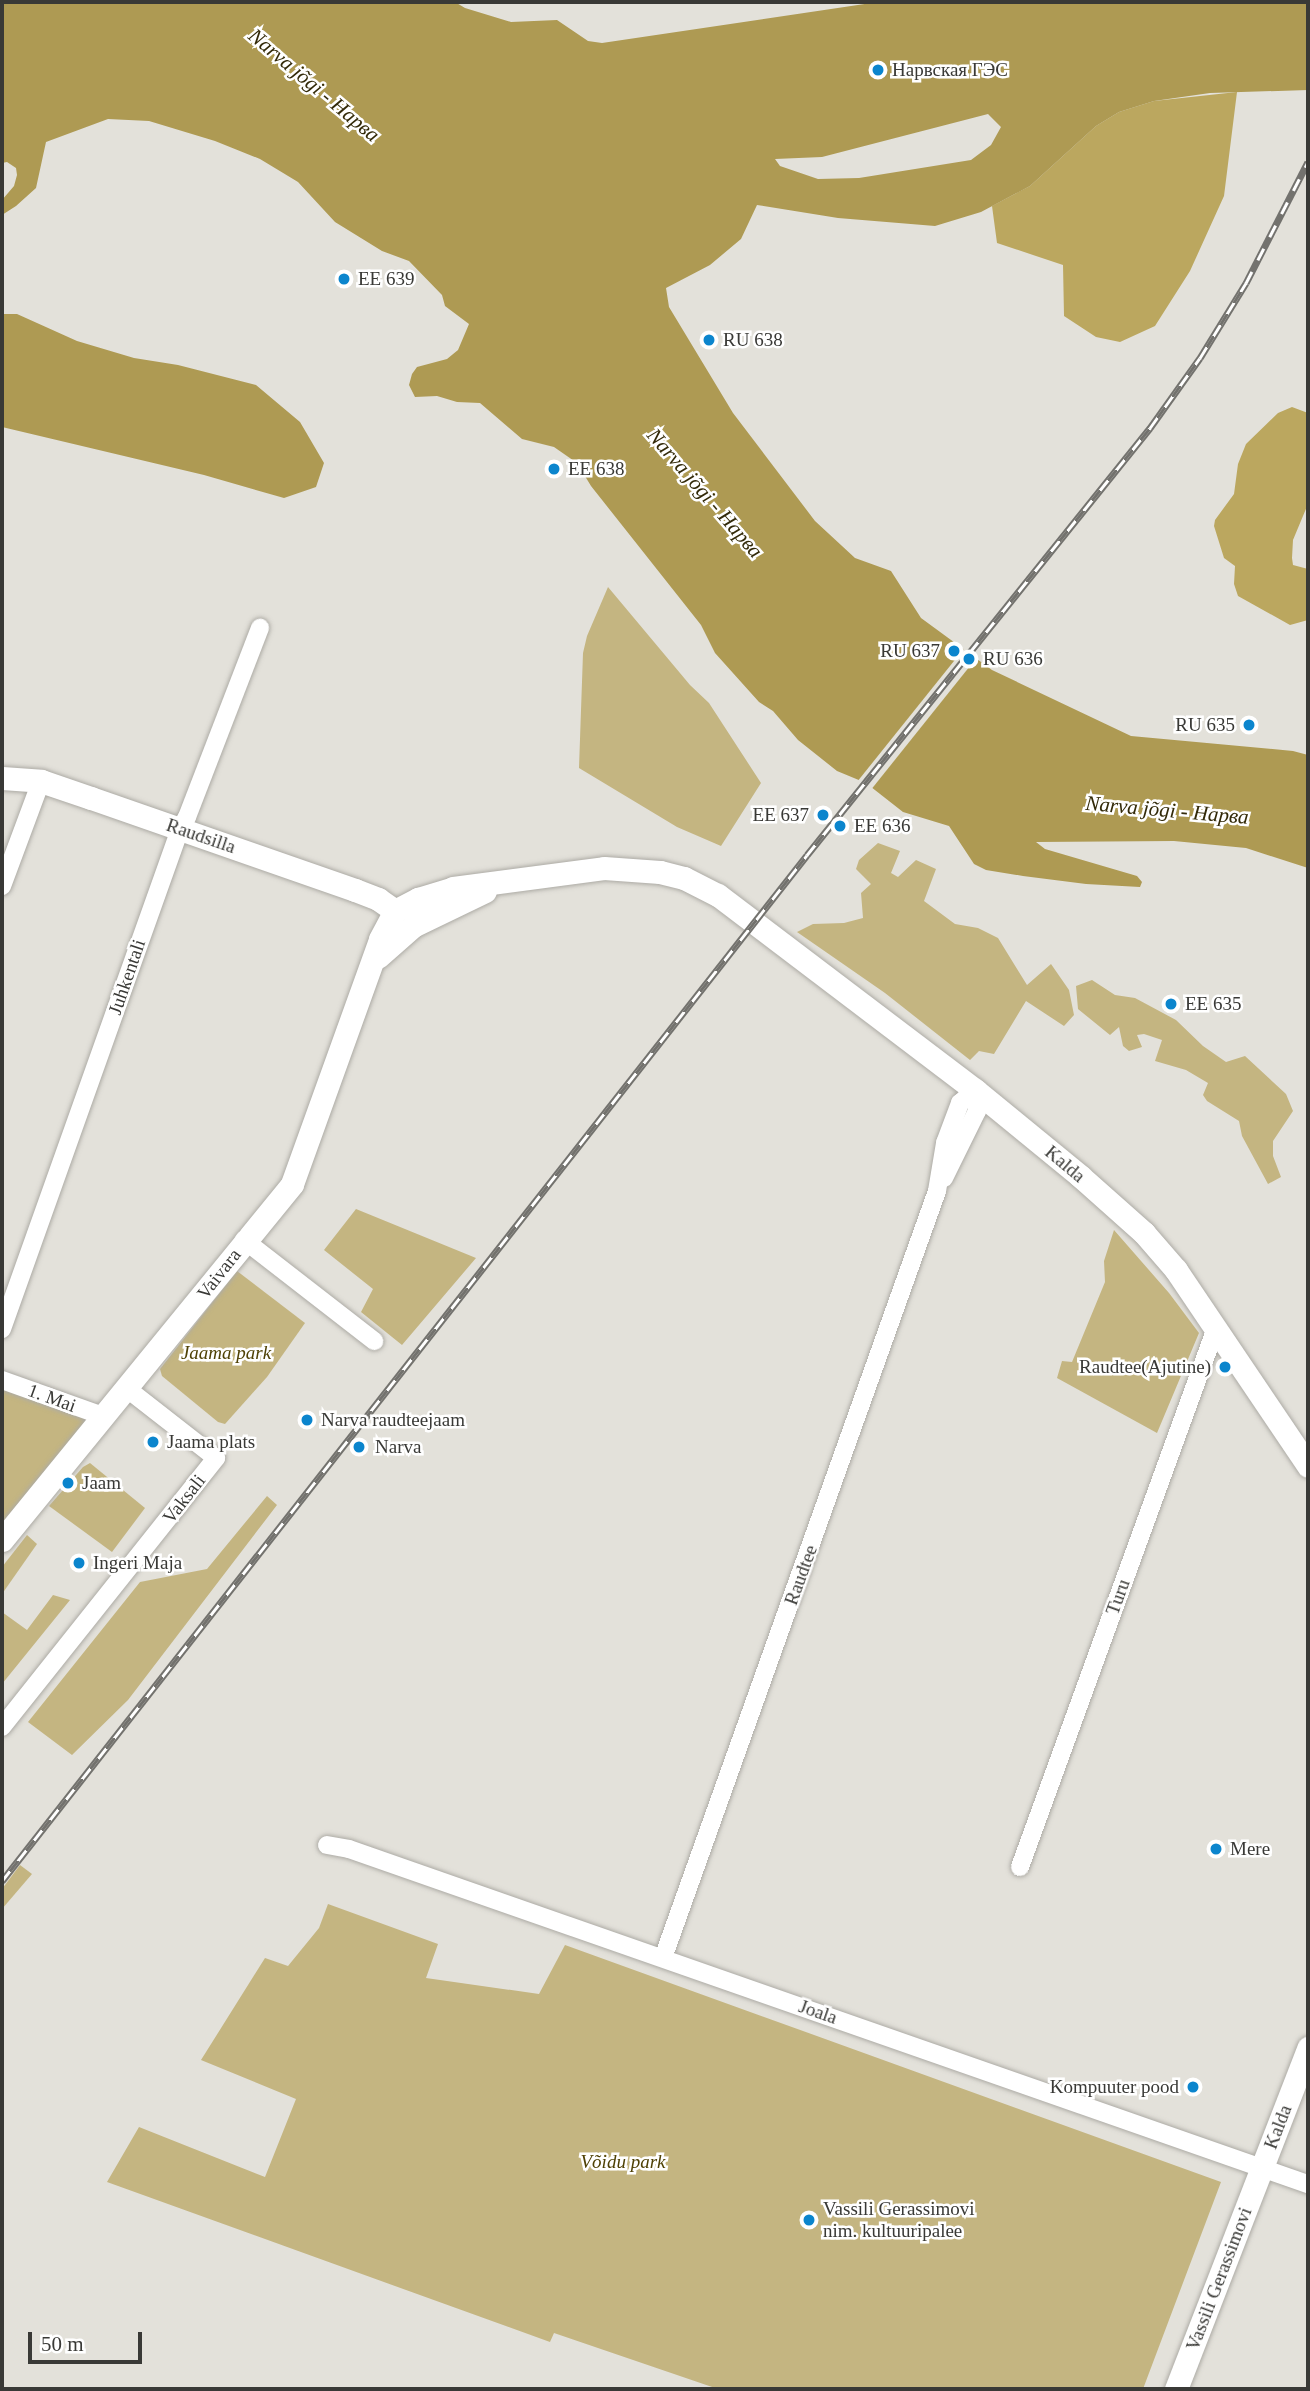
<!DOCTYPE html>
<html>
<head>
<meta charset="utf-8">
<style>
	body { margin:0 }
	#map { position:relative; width:1310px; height:2391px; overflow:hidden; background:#e3e1da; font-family:Georgia,serif }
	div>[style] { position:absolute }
	.green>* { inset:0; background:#c4b581 }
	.forest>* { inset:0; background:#bba75f }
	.water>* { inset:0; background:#ae9a53 }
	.pier>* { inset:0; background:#e3e1da }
	.roads { filter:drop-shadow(0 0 2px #adaba5) drop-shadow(0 0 2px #adaba5) }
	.minor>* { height:18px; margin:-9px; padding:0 9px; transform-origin:9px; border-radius:9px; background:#fff }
	.tertiary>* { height:23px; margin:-11.5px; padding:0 11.5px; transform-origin:11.5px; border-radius:11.5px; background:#fff }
	.rail>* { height:7px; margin-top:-3.5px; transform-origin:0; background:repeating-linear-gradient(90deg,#fff 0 13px,#73726e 0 26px); box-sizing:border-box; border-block:2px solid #73726e }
	.dots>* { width:19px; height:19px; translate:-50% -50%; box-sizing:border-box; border:4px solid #fff; border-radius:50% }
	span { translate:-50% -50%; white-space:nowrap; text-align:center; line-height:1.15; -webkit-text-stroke:5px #fff; paint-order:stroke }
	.poi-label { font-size:19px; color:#393936 }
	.left { translate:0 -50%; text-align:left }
	.right { translate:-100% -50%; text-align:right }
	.street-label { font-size:19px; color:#393936 }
	.park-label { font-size:19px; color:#4f4105; font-style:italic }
	.water-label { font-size:21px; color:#332a09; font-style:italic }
	.frame { position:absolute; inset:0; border:4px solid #393936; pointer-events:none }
	.scale { position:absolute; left:28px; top:2332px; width:114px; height:32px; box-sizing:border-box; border:4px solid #393936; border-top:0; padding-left:9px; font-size:21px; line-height:24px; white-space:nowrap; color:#393936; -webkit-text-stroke:5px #fff; paint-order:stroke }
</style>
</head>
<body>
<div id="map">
	<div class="green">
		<div style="clip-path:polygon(608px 587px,690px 685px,709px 703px,761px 783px,721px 846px,677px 827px,579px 768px,583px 653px,587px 636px)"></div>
		<div style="clip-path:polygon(878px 843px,900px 851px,891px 873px,898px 877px,916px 860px,936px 869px,924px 901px,955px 924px,978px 928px,998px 938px,1027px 985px,1051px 964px,1069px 990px,1074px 1015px,1064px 1026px,1026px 1001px,994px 1054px,979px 1051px,970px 1060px,885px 993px,797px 932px,813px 924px,844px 923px,863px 918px,861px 893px,871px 884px,856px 869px,859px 860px)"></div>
		<div style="clip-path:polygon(1092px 980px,1115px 995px,1135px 998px,1176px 1020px,1203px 1046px,1226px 1062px,1245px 1056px,1286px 1094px,1293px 1111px,1273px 1141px,1273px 1156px,1281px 1177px,1268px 1184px,1242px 1136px,1239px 1121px,1207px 1101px,1203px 1095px,1208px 1083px,1186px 1070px,1155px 1061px,1162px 1040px,1144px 1034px,1137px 1035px,1142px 1047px,1129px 1051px,1123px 1046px,1119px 1027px,1110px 1035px,1078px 1009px,1076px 986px)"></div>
		<div style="clip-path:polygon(356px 1209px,476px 1258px,402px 1345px,361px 1312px,373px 1289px,324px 1250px)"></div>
		<div style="clip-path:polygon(1114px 1230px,1169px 1293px,1199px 1333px,1157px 1433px,1057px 1378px,1062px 1361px,1072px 1362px,1105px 1282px,1104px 1261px)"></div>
		<div style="clip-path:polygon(237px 1271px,305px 1323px,267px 1377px,225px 1424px,218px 1422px,162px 1376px,160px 1369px)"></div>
		<div style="clip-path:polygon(2px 1383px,97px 1417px,2px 1532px)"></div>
		<div style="clip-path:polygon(90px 1463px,145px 1508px,112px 1552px,49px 1506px,83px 1467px)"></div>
		<div style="clip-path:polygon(267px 1496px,277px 1505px,128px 1700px,72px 1755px,28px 1722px,140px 1582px,207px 1569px)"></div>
		<div style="clip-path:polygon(27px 1535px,37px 1544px,2px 1594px,2px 1567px)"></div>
		<div style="clip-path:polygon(53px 1595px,70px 1600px,2px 1684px,2px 1612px,27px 1630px)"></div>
		<div style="clip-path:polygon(20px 1865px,32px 1874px,2px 1909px,2px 1889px)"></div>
		<div style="clip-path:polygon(328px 1904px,438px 1944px,426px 1978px,539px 1994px,565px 1945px,1221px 2182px,1143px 2389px,718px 2389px,554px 2333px,550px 2342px,107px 2182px,139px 2127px,265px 2177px,296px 2099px,201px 2060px,265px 1958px,288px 1966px,319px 1928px)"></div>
	</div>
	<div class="forest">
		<div style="clip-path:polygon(1237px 92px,1224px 196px,1190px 271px,1155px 326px,1120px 342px,1096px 337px,1064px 316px,1063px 265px,997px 243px,992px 206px,1030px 186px,1096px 126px,1119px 112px,1154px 101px)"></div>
		<div style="clip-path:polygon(1292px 407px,1308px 413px,1308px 504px,1293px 540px,1292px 558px,1293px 565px,1308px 569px,1308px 620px,1290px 625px,1238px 596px,1234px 584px,1235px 566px,1224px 558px,1214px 526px,1215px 520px,1234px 494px,1238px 464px,1246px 444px,1278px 413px)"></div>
	</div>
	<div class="water">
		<div style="clip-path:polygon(evenodd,2px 2px,455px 2px,465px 8px,511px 22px,557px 20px,588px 41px,602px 43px,878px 2px,1308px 2px,1308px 90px,1210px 93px,1154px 101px,1119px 112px,1096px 126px,1030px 186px,981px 212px,935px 226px,838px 218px,757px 205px,741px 239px,710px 265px,666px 288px,669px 307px,733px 413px,815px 521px,855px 558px,891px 571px,921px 618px,992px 670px,1131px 736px,1293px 751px,1308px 755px,1308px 868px,1246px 848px,1174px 841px,1036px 842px,1045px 849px,1137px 876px,1142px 882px,1140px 887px,1086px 884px,1023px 876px,986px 870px,974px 864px,949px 826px,903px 812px,866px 783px,837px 771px,798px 740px,773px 711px,759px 702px,715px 653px,701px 625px,591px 486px,577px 463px,554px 447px,522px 439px,480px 403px,457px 402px,437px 396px,415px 397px,409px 385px,412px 374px,417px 367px,447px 359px,458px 350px,469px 324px,445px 306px,442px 295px,409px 261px,382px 251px,335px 222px,298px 182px,260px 159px,215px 141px,149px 121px,108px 119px,46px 142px,36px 188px,16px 206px,2px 215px,2px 200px,14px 186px,17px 175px,16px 168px,7px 162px,2px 163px,2px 2px,988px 114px,1001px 127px,991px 145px,971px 160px,859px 178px,818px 179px,780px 166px,775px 159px,822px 157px,988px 114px)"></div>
		<div style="clip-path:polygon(2px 314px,17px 314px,77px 341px,134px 358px,178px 365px,256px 385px,300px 422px,324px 463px,316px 487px,284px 498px,204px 475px,2px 427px)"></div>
	</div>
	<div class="pier">
		<div style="clip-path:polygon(966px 646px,978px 656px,870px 791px,857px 782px)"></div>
	</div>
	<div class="roads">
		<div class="minor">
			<div style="left:2px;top:886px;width:112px;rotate:-69.6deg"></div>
			<div style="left:944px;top:1178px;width:75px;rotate:-63.8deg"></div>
			<div style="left:977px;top:1111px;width:21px;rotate:-95deg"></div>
			<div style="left:244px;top:1240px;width:165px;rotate:37.8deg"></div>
			<div style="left:2px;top:1329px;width:531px;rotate:-70.4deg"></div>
			<div style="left:180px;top:829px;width:14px;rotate:-60deg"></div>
			<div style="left:187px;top:817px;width:203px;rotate:-68.9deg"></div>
			<div style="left:2px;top:1380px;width:107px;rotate:19.6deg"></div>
			<div style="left:2px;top:1727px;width:344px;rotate:-51.5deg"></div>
			<div style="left:216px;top:1458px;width:114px;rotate:-142.1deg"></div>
			<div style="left:327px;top:1845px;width:22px;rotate:10deg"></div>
			<div style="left:349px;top:1849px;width:1016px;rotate:19.26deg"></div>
			<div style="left:1020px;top:1867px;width:574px;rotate:-70.02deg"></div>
			<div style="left:663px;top:1958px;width:814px;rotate:-70.34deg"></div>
			<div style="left:937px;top:1191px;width:49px;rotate:-80.5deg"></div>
			<div style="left:945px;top:1143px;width:43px;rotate:-69.4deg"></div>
			<div style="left:960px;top:1103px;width:20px;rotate:-41deg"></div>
		</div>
		<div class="tertiary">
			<div style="left:2px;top:778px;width:39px;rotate:4deg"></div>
			<div style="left:41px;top:781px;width:53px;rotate:18.8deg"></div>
			<div style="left:91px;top:798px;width:280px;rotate:19.2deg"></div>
			<div style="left:355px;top:890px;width:25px;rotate:21deg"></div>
			<div style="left:378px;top:899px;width:21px;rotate:35deg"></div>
			<div style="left:378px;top:957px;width:47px;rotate:-41.5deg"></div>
			<div style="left:413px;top:926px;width:80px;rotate:-25.9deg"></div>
			<div style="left:2px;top:1540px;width:459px;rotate:-50.8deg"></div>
			<div style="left:292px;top:1184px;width:260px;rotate:-70.2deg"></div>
			<div style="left:380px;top:939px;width:32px;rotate:-62deg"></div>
			<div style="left:395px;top:911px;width:26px;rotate:-28deg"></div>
			<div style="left:418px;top:899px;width:37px;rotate:-17deg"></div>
			<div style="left:453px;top:888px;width:152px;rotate:-7.5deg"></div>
			<div style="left:604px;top:868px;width:56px;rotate:4.1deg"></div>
			<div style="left:660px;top:872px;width:25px;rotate:14deg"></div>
			<div style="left:684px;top:878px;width:38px;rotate:27deg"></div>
			<div style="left:718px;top:895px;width:323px;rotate:37.2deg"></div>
			<div style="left:975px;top:1090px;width:136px;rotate:39.3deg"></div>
			<div style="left:1080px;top:1176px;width:86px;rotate:41.7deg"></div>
			<div style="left:1144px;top:1233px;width:49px;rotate:49.1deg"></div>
			<div style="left:1176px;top:1270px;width:236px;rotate:56deg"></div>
			<div style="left:1176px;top:2389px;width:366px;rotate:-68.8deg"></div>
		</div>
	</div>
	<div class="rail">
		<div style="left:2px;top:1881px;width:1304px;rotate:-51.88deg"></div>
		<div style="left:807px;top:855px;width:548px;rotate:-51.23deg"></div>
		<div style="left:1150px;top:428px;width:86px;rotate:-54.5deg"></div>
		<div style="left:1200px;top:358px;width:88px;rotate:-58.5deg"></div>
		<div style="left:1246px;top:283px;width:136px;rotate:-62.9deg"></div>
	</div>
	<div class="dots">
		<div style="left:878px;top:70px;background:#0b85cd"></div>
		<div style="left:344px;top:279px;background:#0b85cd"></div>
		<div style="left:709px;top:340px;background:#0b85cd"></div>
		<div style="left:554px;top:469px;background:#0b85cd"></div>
		<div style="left:954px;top:651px;background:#0b85cd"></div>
		<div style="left:969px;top:659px;background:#0b85cd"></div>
		<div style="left:1249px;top:725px;background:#0b85cd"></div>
		<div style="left:823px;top:815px;background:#0b85cd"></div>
		<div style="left:840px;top:826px;background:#0b85cd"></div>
		<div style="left:1171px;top:1004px;background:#0b85cd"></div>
		<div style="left:1225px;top:1367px;background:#0b85cd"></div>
		<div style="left:307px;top:1420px;background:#0b85cd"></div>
		<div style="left:153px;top:1442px;background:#0b85cd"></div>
		<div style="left:359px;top:1447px;background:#0b85cd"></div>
		<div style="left:68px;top:1483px;background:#0b85cd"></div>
		<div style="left:79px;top:1563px;background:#0b85cd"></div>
		<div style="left:1216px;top:1849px;background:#0b85cd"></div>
		<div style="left:1193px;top:2087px;background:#0b85cd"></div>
		<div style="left:809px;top:2220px;background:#0b85cd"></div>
	</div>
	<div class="poi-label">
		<span class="left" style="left:892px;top:70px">Нарвская ГЭС</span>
		<span class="left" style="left:358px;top:279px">EE 639</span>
		<span class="left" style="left:723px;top:340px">RU 638</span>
		<span class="left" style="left:568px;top:469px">EE 638</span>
		<span class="right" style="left:940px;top:651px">RU 637</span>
		<span class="left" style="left:983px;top:659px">RU 636</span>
		<span class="right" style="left:1235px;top:725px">RU 635</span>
		<span class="right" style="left:809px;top:815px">EE 637</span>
		<span class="left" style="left:854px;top:826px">EE 636</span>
		<span class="left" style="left:1185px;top:1004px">EE 635</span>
		<span class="right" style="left:1211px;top:1367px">Raudtee(Ajutine)</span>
		<span class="left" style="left:321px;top:1420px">Narva raudteejaam</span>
		<span class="left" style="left:167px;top:1442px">Jaama plats</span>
		<span class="left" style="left:375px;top:1447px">Narva</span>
		<span class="left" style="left:82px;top:1483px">Jaam</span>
		<span class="left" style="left:93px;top:1563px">Ingeri Maja</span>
		<span class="left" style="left:1230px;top:1849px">Mere</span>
		<span class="right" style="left:1179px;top:2087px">Kompuuter pood</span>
		<span class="left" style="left:823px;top:2220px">Vassili Gerassimovi<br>nim. kultuuripalee</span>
	</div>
	<div class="street-label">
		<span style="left:201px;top:836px;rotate:19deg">Raudsilla</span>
		<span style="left:127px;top:977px;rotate:-71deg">Juhkentali</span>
		<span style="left:1065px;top:1164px;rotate:40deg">Kalda</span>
		<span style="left:219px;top:1274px;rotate:-52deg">Vaivara</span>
		<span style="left:52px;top:1398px;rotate:20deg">1. Mai</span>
		<span style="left:184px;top:1499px;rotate:-52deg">Vaksali</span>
		<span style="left:801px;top:1575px;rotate:-70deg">Raudtee</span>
		<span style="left:1118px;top:1597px;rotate:-70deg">Turu</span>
		<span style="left:818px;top:2012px;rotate:19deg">Joala</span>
		<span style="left:1278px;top:2127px;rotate:-69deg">Kalda</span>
		<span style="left:1219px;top:2279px;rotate:-69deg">Vassili Gerassimovi</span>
	</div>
	<div class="park-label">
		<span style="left:226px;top:1353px">Jaama park</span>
		<span style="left:623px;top:2162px">Võidu park</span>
	</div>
	<div class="water-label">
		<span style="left:314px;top:85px;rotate:40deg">Narva jõgi - Нарва</span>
		<span style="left:705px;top:493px;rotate:49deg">Narva jõgi - Нарва</span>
		<span style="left:1167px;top:810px;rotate:5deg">Narva jõgi - Нарва</span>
	</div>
	<div class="frame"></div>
	<div class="scale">50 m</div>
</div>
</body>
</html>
